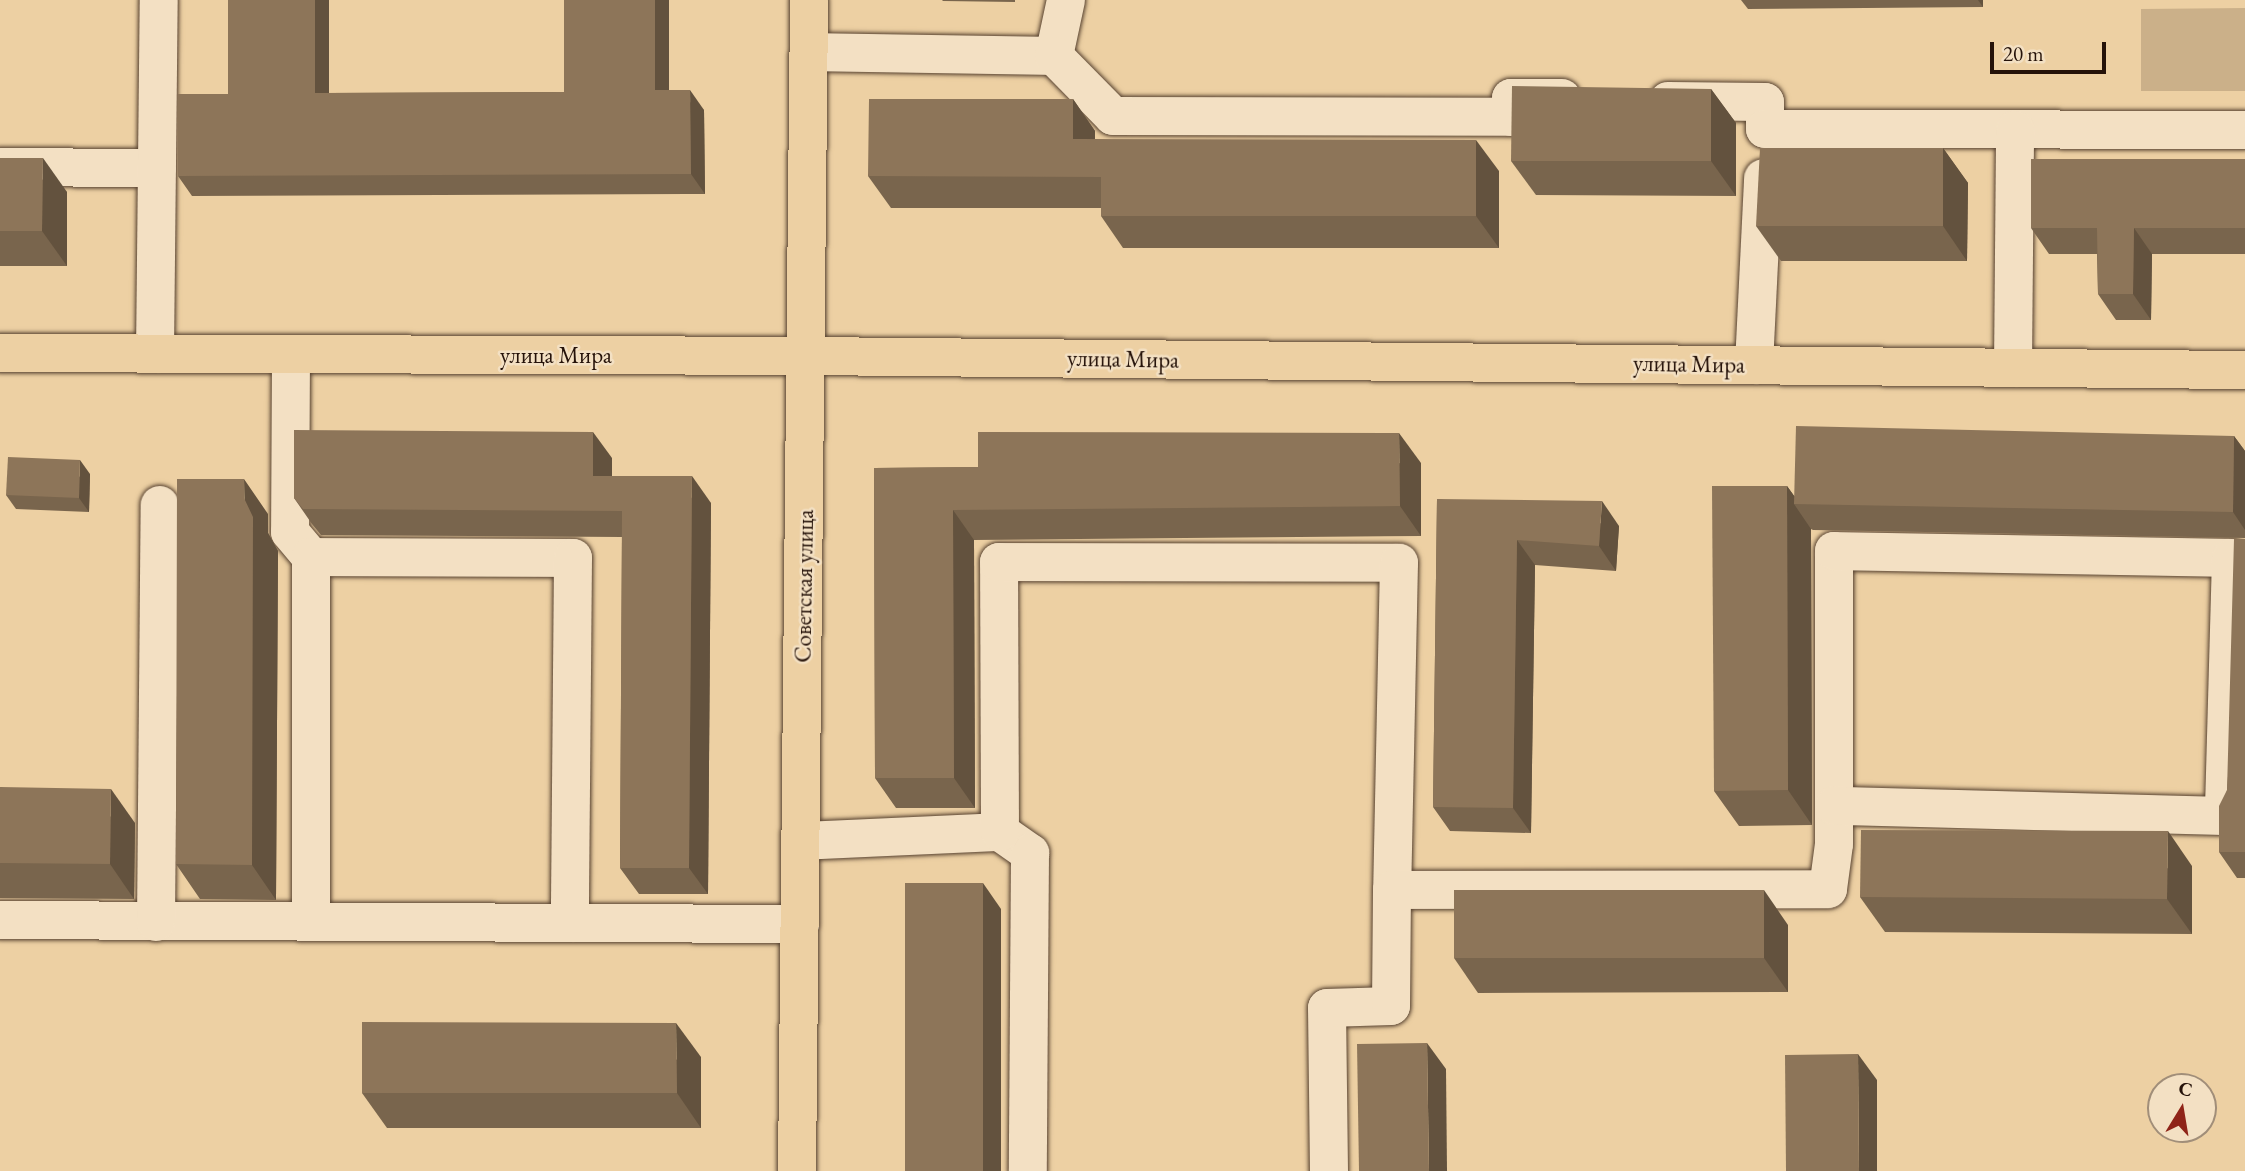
<!DOCTYPE html>
<html>
<head>
<meta charset="utf-8">
<style>
	body { margin:0 }
	#map { position:relative; width:2245px; height:1171px; overflow:hidden; background:#edd0a3; font-family:"EB Garamond",serif }
	div>[style] { position:absolute }
	.green>* { inset:0; background:#cbb089 }
	.roads { filter:drop-shadow(0 0 2px #574230) drop-shadow(0 0 2px #574230) }
	.minor>* { height:38px; margin:-19px; padding:0 19px; transform-origin:19px; border-radius:19px; background:#f3e0c3 }
	.major>* { height:38px; margin:-19px; padding:0 19px; transform-origin:19px; border-radius:19px; background:#edd0a3 }
	.wall>* { inset:0; background:#79654d }
	.shaded-wall>* { inset:0; background:#63523e }
	.building>* { inset:0; background:#8d7559 }
	span { translate:-50% -50%; white-space:nowrap; text-align:center; line-height:1.15; -webkit-text-stroke:5px #f3e0c3; paint-order:stroke }
	.street-label { font-size:23px; color:#251209 }
	.north { position:absolute; left:2147px; top:1073px; width:70px; height:70px; box-sizing:border-box; background:#f3e0c3; border:2px solid #a18e79; border-radius:50%; rotate:11deg; font-size:19px; font-weight:700; line-height:28px; text-align:center; color:#251209 }
	.north::after { content:''; display:block; margin:auto; width:24px; height:32px; background:#8f2418; clip-path:polygon(50% 0,100% 100%,50% 72%,0 100%) }
	.scale { position:absolute; left:1990px; top:42px; width:116px; height:32px; box-sizing:border-box; border:4px solid #251209; border-top:0; padding-left:9px; font-size:21px; line-height:24px; white-space:nowrap; color:#251209; -webkit-text-stroke:5px #f3e0c3; paint-order:stroke }
</style>
</head>
<body>
<div id="map">
	<div class="green">
		<div style="clip-path:polygon(2245px 8px,2245px 91px,2141px 91px,2141px 9px)"></div>
	</div>
	<div class="roads">
		<div class="minor">
			<div style="left:809px;top:52px;width:245px;rotate:0.9deg"></div>
			<div style="left:1054px;top:56px;width:57px;rotate:-77.9deg"></div>
			<div style="left:1054px;top:56px;width:84px;rotate:45.5deg"></div>
			<div style="left:1113px;top:116px;width:398px;rotate:0.1deg"></div>
			<div style="left:1511px;top:117px;width:19px;rotate:-90deg"></div>
			<div style="left:1511px;top:98px;width:51px"></div>
			<div style="left:1668px;top:101px;width:97px;rotate:0.6deg"></div>
			<div style="left:1765px;top:102px;width:27px;rotate:90deg"></div>
			<div style="left:1765px;top:129px;width:480px;rotate:0.1deg"></div>
			<div style="left:0;top:167px;width:157px;rotate:0.4deg"></div>
			<div style="left:155px;top:354px;width:354px;rotate:-89.4deg"></div>
			<div style="left:291px;top:355px;width:177px;rotate:90.3deg"></div>
			<div style="left:290px;top:532px;width:33px;rotate:50deg"></div>
			<div style="left:311px;top:557px;width:262px;rotate:0.2deg"></div>
			<div style="left:573px;top:558px;width:365px;rotate:90.5deg"></div>
			<div style="left:1754px;top:365px;width:187px;rotate:-87.2deg"></div>
			<div style="left:2013px;top:368px;width:238px;rotate:-89.5deg"></div>
			<div style="left:311px;top:557px;width:365px;rotate:90deg"></div>
			<div style="left:1000px;top:832px;width:37px;rotate:35deg"></div>
			<div style="left:1030px;top:853px;width:318px;rotate:90.4deg"></div>
			<div style="left:801px;top:841px;width:199px;rotate:-2.6deg"></div>
			<div style="left:1000px;top:832px;width:270px;rotate:-90.2deg"></div>
			<div style="left:999px;top:562px;width:400px;rotate:0.1deg"></div>
			<div style="left:1399px;top:563px;width:327px;rotate:91.2deg"></div>
			<div style="left:1392px;top:890px;width:436px;rotate:-0.1deg"></div>
			<div style="left:1828px;top:889px;width:45px;rotate:-82.4deg"></div>
			<div style="left:1834px;top:844px;width:293px;rotate:-90deg"></div>
			<div style="left:1834px;top:551px;width:397px;rotate:1deg"></div>
			<div style="left:2231px;top:558px;width:258px;rotate:91.6deg"></div>
			<div style="left:2224px;top:816px;width:390px;rotate:-178.5deg"></div>
			<div style="left:0;top:920px;width:800px;rotate:0.29deg"></div>
			<div style="left:156px;top:922px;width:417px;rotate:-89.5deg"></div>
			<div style="left:1329px;top:1171px;width:163px;rotate:-90.7deg"></div>
			<div style="left:1327px;top:1008px;width:64px;rotate:-1.8deg"></div>
			<div style="left:1391px;top:1006px;width:116px;rotate:-89.5deg"></div>
		</div>
		<div class="major">
			<div style="left:0;top:353px;width:807px;rotate:0.21deg"></div>
			<div style="left:807px;top:356px;width:1438px;rotate:0.56deg"></div>
			<div style="left:797px;top:1171px;width:1171px;rotate:-89.41deg"></div>
		</div>
	</div>
	<div class="wall">
		<div style="clip-path:polygon(942px 0,1015px 0,1015px 2px,943px 1px)"></div>
		<div style="clip-path:polygon(1741px 0,1983px 0,1983px 7px,1748px 9px)"></div>
		<div style="clip-path:polygon(1711px 89px,1736px 123px,1736px 196px,1536px 195px,1511px 161px)"></div>
		<div style="clip-path:polygon(669px 90px,704px 110px,705px 194px,192px 196px,178px 176px,329px 93px,564px 92px)"></div>
		<div style="clip-path:polygon(1073px 99px,1095px 131px,1095px 139px,1499px 171px,1499px 248px,1123px 248px,1101px 216px,1101px 208px,891px 208px,868px 176px)"></div>
		<div style="clip-path:polygon(1943px 148px,1968px 183px,1967px 261px,1781px 261px,1756px 226px)"></div>
		<div style="clip-path:polygon(0 158px,67px 192px,67px 266px,0 266px)"></div>
		<div style="clip-path:polygon(2245px 159px,2245px 254px,2152px 254px,2151px 320px,2116px 320px,2098px 294px,2097px 254px,2049px 254px,2031px 228px)"></div>
		<div style="clip-path:polygon(2234px 436px,2245px 451px,2245px 538px,1813px 530px,1811px 529px,1812px 825px,1739px 826px,1714px 791px,1787px 486px,1794px 496px)"></div>
		<div style="clip-path:polygon(612px 458px,612px 476px,711px 503px,708px 894px,639px 894px,620px 868px,622px 537px,321px 535px,312px 524px,294px 498px)"></div>
		<div style="clip-path:polygon(1421px 463px,1421px 536px,974px 540px,975px 808px,896px 808px,875px 778px,874px 468px)"></div>
		<div style="clip-path:polygon(90px 474px,89px 512px,16px 509px,6px 495px)"></div>
		<div style="clip-path:polygon(1437px 499px,1619px 526px,1616px 571px,1535px 565px,1531px 833px,1450px 831px,1433px 807px)"></div>
		<div style="clip-path:polygon(268px 514px,268px 533px,278px 551px,276px 900px,200px 899px,176px 864px)"></div>
		<div style="clip-path:polygon(2245px 539px,2245px 878px,2237px 878px,2219px 852px,2227px 790px)"></div>
		<div style="clip-path:polygon(0 787px,135px 823px,134px 899px,0 898px)"></div>
		<div style="clip-path:polygon(2192px 866px,2192px 934px,1885px 932px,1860px 897px)"></div>
		<div style="clip-path:polygon(1788px 925px,1788px 992px,1478px 993px,1454px 958px)"></div>
		<div style="clip-path:polygon(701px 1057px,701px 1128px,387px 1128px,362px 1093px)"></div>
	</div>
	<div class="shaded-wall">
		<div style="clip-path:polygon(315px 0,329px 0,329px 113px,315px 93px)"></div>
		<div style="clip-path:polygon(655px 0,669px 0,669px 110px,655px 90px)"></div>
		<div style="clip-path:polygon(1978px 0,1983px 0,1983px 7px)"></div>
		<div style="clip-path:polygon(1711px 89px,1736px 123px,1736px 196px,1711px 161px)"></div>
		<div style="clip-path:polygon(690px 90px,704px 110px,705px 194px,691px 174px)"></div>
		<div style="clip-path:polygon(1073px 99px,1095px 131px,1095px 171px,1073px 139px)"></div>
		<div style="clip-path:polygon(1476px 140px,1499px 171px,1499px 248px,1476px 216px)"></div>
		<div style="clip-path:polygon(1943px 148px,1968px 183px,1967px 261px,1943px 226px)"></div>
		<div style="clip-path:polygon(43px 158px,67px 192px,67px 266px,42px 231px)"></div>
		<div style="clip-path:polygon(2134px 228px,2152px 254px,2151px 320px,2133px 294px)"></div>
		<div style="clip-path:polygon(593px 432px,612px 458px,612px 502px,593px 476px)"></div>
		<div style="clip-path:polygon(1399px 433px,1421px 463px,1421px 536px,1400px 506px)"></div>
		<div style="clip-path:polygon(2234px 436px,2245px 451px,2245px 530px,2233px 512px)"></div>
		<div style="clip-path:polygon(80px 460px,90px 474px,89px 512px,79px 498px)"></div>
		<div style="clip-path:polygon(692px 476px,711px 503px,708px 894px,689px 868px)"></div>
		<div style="clip-path:polygon(244px 479px,268px 514px,268px 533px,278px 551px,276px 900px,252px 865px)"></div>
		<div style="clip-path:polygon(1787px 486px,1800px 504px,1794px 504px,1811px 529px,1812px 825px,1788px 790px)"></div>
		<div style="clip-path:polygon(1602px 501px,1619px 526px,1616px 571px,1599px 546px)"></div>
		<div style="clip-path:polygon(953px 510px,974px 540px,975px 808px,954px 778px)"></div>
		<div style="clip-path:polygon(1517px 540px,1535px 565px,1531px 833px,1513px 808px)"></div>
		<div style="clip-path:polygon(111px 789px,135px 823px,134px 899px,110px 864px)"></div>
		<div style="clip-path:polygon(2168px 831px,2192px 866px,2192px 934px,2167px 899px)"></div>
		<div style="clip-path:polygon(983px 883px,1001px 909px,1001px 1171px,983px 1171px)"></div>
		<div style="clip-path:polygon(1764px 890px,1788px 925px,1788px 992px,1764px 958px)"></div>
		<div style="clip-path:polygon(676px 1023px,701px 1057px,701px 1128px,677px 1093px)"></div>
		<div style="clip-path:polygon(1427px 1043px,1446px 1069px,1447px 1171px,1429px 1171px)"></div>
		<div style="clip-path:polygon(1858px 1054px,1877px 1080px,1877px 1171px,1859px 1171px)"></div>
	</div>
	<div class="building">
		<div style="clip-path:polygon(228px 0,315px 0,315px 93px,564px 92px,564px 0,655px 0,655px 90px,690px 90px,691px 174px,178px 176px,178px 94px,228px 94px)"></div>
		<div style="clip-path:polygon(1512px 86px,1711px 89px,1711px 161px,1511px 161px)"></div>
		<div style="clip-path:polygon(869px 99px,1073px 99px,1073px 139px,1476px 140px,1476px 216px,1101px 216px,1101px 177px,868px 176px)"></div>
		<div style="clip-path:polygon(1760px 148px,1943px 148px,1943px 226px,1756px 226px)"></div>
		<div style="clip-path:polygon(0 158px,43px 158px,42px 231px,0 231px)"></div>
		<div style="clip-path:polygon(2031px 159px,2245px 159px,2245px 228px,2134px 228px,2133px 294px,2098px 294px,2097px 228px,2031px 228px)"></div>
		<div style="clip-path:polygon(1796px 426px,2234px 436px,2233px 512px,1794px 504px)"></div>
		<div style="clip-path:polygon(294px 430px,593px 432px,593px 476px,692px 476px,689px 868px,620px 868px,622px 511px,303px 509px,294px 498px)"></div>
		<div style="clip-path:polygon(978px 432px,1399px 433px,1400px 506px,953px 510px,954px 778px,875px 778px,874px 468px,978px 467px)"></div>
		<div style="clip-path:polygon(8px 457px,80px 460px,79px 498px,6px 495px)"></div>
		<div style="clip-path:polygon(177px 479px,244px 479px,244px 498px,253px 517px,252px 865px,176px 864px)"></div>
		<div style="clip-path:polygon(1712px 486px,1787px 486px,1788px 790px,1714px 791px)"></div>
		<div style="clip-path:polygon(1437px 499px,1602px 501px,1599px 546px,1517px 540px,1513px 808px,1433px 807px)"></div>
		<div style="clip-path:polygon(2234px 539px,2245px 539px,2245px 852px,2219px 852px,2219px 806px,2227px 790px)"></div>
		<div style="clip-path:polygon(0 787px,111px 789px,110px 864px,0 863px)"></div>
		<div style="clip-path:polygon(1861px 830px,2168px 831px,2167px 899px,1860px 897px)"></div>
		<div style="clip-path:polygon(905px 883px,983px 883px,983px 1171px,905px 1171px)"></div>
		<div style="clip-path:polygon(1454px 890px,1764px 890px,1764px 958px,1454px 958px)"></div>
		<div style="clip-path:polygon(362px 1022px,676px 1023px,677px 1093px,362px 1093px)"></div>
		<div style="clip-path:polygon(1427px 1043px,1429px 1171px,1359px 1171px,1357px 1044px)"></div>
		<div style="clip-path:polygon(1858px 1054px,1859px 1171px,1786px 1171px,1785px 1055px)"></div>
	</div>
	<div class="street-label">
		<span style="left:556px;top:355px">улица Мира</span>
		<span style="left:1123px;top:359px;rotate:1deg">улица Мира</span>
		<span style="left:1689px;top:364px;rotate:1deg">улица Мира</span>
		<span style="left:804px;top:586px;rotate:-89deg">Советская улица</span>
	</div>
	<div class="north">С</div>
	<div class="scale">20 m</div>
</div>
</body>
</html>
